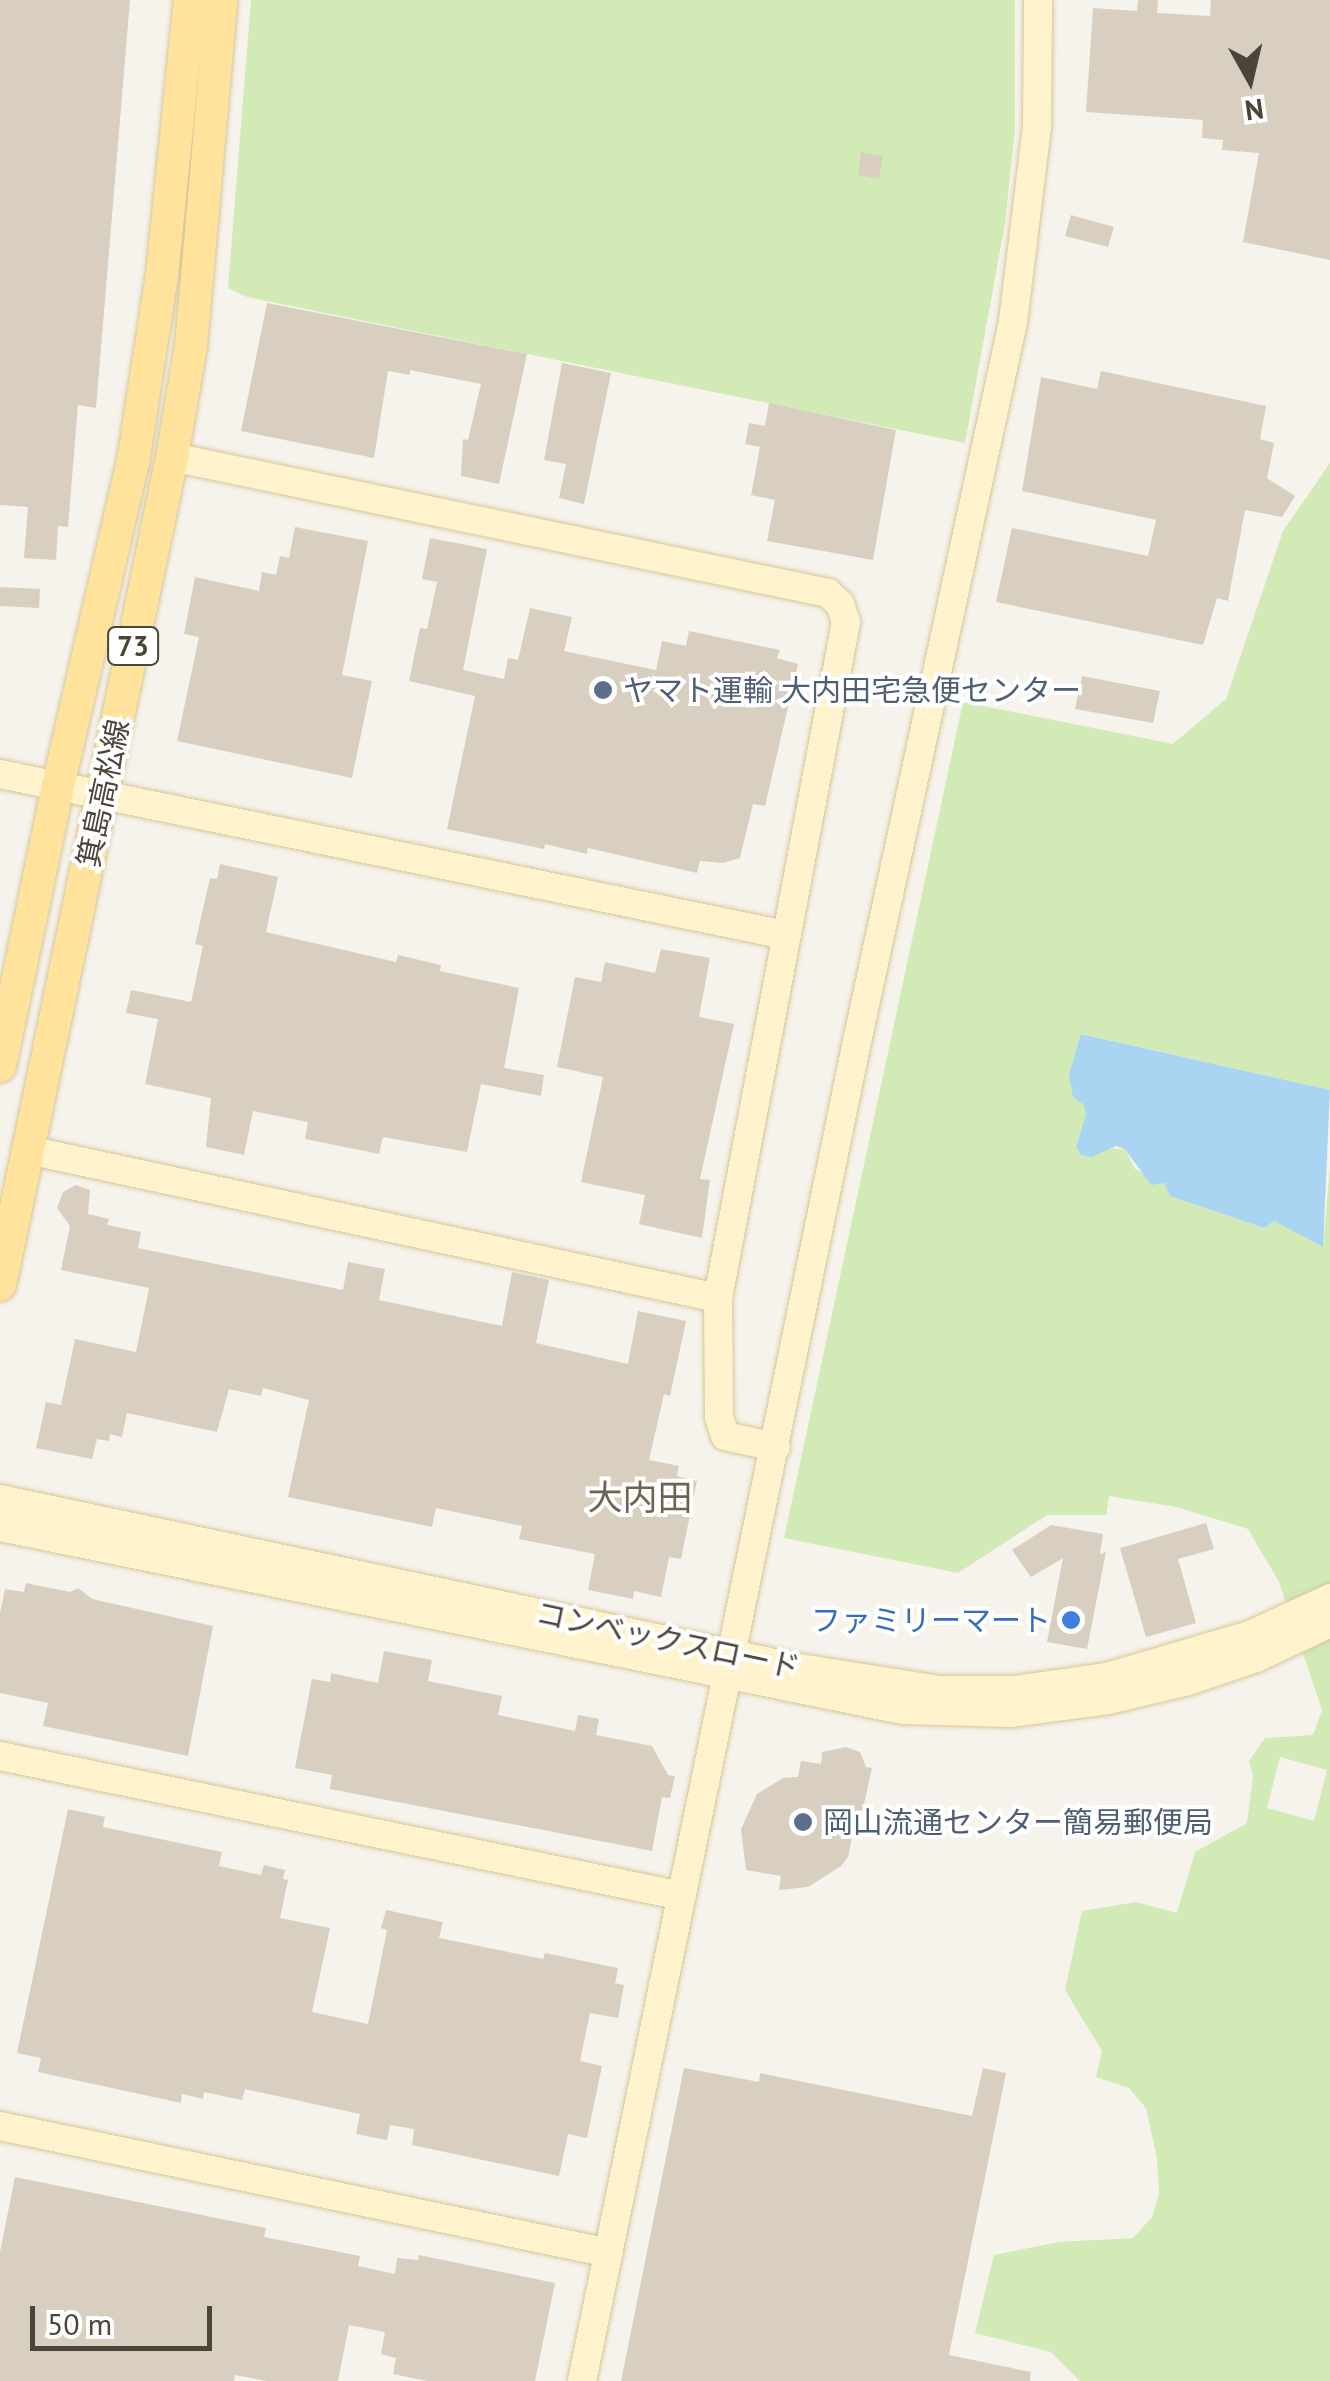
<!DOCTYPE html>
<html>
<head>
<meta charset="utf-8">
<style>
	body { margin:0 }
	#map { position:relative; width:1330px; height:2381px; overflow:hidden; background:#f6f3ec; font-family:"PT Sans","Noto Sans JP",sans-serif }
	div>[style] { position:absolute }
	.green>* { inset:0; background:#d2eab5 }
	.water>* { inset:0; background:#a9d4f2 }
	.building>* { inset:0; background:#d8cfc1 }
	.roads { filter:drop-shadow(0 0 2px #d6c79b) drop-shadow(0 0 2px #d6c79b) }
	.secondary>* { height:28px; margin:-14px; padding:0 14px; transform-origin:14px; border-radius:14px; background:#fff3cd }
	.primary>* { height:32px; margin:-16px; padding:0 16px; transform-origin:16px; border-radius:16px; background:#ffe39c }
	.dots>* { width:28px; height:28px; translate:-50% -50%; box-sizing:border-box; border:5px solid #fff; border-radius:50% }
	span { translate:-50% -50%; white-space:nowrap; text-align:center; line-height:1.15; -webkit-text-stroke:8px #fff; paint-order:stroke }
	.shield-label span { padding:2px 8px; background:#fff; border:2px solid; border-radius:8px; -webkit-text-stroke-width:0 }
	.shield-label { font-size:28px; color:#4b4439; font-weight:700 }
	.service-label { font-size:30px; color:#4e5e75 }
	.left { translate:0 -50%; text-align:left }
	.street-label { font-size:30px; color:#4b4439 }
	.shop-label { font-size:30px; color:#366cbe }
	.right { translate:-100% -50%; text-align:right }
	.quarter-label { font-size:35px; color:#6e6250 }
	.north { position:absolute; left:1200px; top:30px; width:100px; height:100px; -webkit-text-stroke:8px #fff; paint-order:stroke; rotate:172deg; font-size:28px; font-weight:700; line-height:40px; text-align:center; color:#4b4439 }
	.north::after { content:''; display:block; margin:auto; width:35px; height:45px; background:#4b4439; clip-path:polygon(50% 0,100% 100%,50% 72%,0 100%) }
	.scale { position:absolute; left:30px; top:2306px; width:182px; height:45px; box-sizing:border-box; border:5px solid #4b4439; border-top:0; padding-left:12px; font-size:30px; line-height:35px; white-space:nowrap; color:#4b4439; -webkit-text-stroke:8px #fff; paint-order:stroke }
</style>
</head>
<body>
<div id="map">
	<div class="green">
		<div style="clip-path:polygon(251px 0,1015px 0,1015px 129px,1005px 223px,965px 443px,247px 297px,228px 288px)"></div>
		<div style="clip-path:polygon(evenodd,1330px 463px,1330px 1090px,1082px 1034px,1086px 1114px,1076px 1147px,1125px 1149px,1135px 1169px,1164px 1183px,1170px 1196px,1264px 1228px,1274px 1221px,1323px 1246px,1330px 1167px,1330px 2381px,1080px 2381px,1051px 2352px,975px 2333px,994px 2255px,1059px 2242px,1133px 2238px,1152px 2217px,1159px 2195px,1157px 2158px,1146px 2108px,1129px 2088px,1096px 2077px,1102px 2051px,1065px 1990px,1082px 1911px,1136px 1902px,1177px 1913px,1195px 1852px,1247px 1823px,1253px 1776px,1249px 1761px,1265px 1738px,1313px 1735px,1322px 1710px,1279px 1582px,1248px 1529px,1176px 1507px,1109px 1496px,1106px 1515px,1047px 1515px,958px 1573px,784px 1538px,963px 702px,1173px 744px,1226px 699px,1283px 531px,1330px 463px,1280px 1757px,1327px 1770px,1314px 1821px,1267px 1808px,1280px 1757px)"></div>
	</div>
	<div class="water">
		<div style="clip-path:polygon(1081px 1034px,1330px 1090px,1323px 1247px,1274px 1221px,1264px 1228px,1170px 1196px,1164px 1183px,1151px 1185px,1125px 1149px,1116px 1146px,1092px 1157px,1081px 1155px,1076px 1147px,1086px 1114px,1084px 1105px,1073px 1097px,1069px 1075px)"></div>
	</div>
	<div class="building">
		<div style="clip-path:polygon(0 0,130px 0,96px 408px,78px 405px,68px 527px,58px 526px,56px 560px,24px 558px,28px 507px,0 505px)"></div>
		<div style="clip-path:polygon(1138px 0,1158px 0,1157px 13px,1210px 16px,1211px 0,1330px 0,1330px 260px,1243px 242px,1259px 153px,1222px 150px,1223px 140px,1202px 138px,1203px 120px,1086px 112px,1093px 8px,1137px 11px)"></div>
		<div style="clip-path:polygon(861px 152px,883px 156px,879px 179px,858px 175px)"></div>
		<div style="clip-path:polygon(1071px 215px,1114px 227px,1108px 247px,1065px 236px)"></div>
		<div style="clip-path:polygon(267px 303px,527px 354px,499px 484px,461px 476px,463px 439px,468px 440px,481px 384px,410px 370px,410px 375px,388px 371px,374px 458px,241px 431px)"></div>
		<div style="clip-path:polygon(562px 363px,611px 373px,584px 504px,559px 498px,566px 464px,544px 460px)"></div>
		<div style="clip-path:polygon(1101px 371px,1266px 406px,1260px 439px,1274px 443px,1267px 478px,1295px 496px,1282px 517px,1245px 510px,1228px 601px,1217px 598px,1203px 645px,996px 602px,1012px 528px,1148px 556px,1156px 520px,1022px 491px,1041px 377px,1097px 389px)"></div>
		<div style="clip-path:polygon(769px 403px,896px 430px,873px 560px,767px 541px,775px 500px,751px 495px,760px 447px,745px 444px,749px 423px,765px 426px)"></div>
		<div style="clip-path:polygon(295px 527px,368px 541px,342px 675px,372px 681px,352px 778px,177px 741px,199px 637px,184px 634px,195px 577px,259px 591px,262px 572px,276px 575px,280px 556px,289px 558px)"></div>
		<div style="clip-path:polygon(430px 538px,487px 549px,463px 670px,504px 679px,508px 658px,518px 660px,530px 608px,572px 617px,564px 651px,656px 670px,662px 641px,686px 646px,689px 631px,780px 650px,777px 658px,798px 664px,765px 806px,753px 804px,740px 858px,723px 863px,700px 861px,697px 873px,588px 848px,587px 854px,545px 844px,544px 849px,447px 829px,475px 696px,409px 681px,420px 628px,427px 629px,437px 582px,422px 579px)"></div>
		<div style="clip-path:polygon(0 587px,40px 589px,39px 608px,0 606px)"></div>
		<div style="clip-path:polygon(1082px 676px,1160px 691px,1153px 723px,1075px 709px)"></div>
		<div style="clip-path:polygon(220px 864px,278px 877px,266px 932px,396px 962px,398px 955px,441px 965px,440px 971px,519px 988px,504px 1068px,544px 1075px,541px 1096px,481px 1084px,467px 1152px,383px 1137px,379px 1154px,305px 1139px,308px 1122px,253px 1111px,244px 1155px,206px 1147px,211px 1098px,145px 1084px,158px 1019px,126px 1013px,131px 990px,191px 1002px,203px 946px,195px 944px,210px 878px,217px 879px)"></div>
		<div style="clip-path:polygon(661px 949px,710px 958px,699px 1017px,734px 1024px,700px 1179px,710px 1180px,702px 1238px,639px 1224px,645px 1195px,581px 1182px,603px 1077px,557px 1067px,575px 977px,601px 982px,605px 962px,655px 973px)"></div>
		<div style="clip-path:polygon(76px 1185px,90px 1190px,88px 1214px,109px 1219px,107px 1225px,141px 1232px,138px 1248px,343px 1290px,348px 1262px,385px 1269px,379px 1300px,502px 1326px,512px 1272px,549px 1280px,536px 1343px,628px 1364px,638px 1311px,686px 1321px,670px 1396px,664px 1394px,649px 1460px,679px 1466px,677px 1476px,697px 1481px,681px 1559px,669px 1557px,661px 1597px,634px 1591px,633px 1599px,588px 1590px,595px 1554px,519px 1539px,522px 1526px,436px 1508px,432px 1527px,288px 1497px,309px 1400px,263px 1388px,261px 1396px,229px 1389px,217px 1432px,127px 1413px,122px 1437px,110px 1434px,109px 1441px,97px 1439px,92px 1459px,36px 1448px,46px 1402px,61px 1405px,75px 1339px,136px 1352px,149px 1288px,61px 1270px,70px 1226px,57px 1208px,63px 1192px)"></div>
		<div style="clip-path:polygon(1206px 1523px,1214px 1549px,1178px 1559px,1196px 1623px,1146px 1637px,1120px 1548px)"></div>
		<div style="clip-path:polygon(1051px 1525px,1103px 1534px,1100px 1554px,1106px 1552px,1087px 1649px,1047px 1642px,1063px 1558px,1031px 1577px,1012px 1550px)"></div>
		<div style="clip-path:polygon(26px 1583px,70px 1592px,78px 1588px,92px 1599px,213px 1626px,188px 1756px,43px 1726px,48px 1703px,0 1693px,0 1613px,5px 1589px,24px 1592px)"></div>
		<div style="clip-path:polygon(384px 1651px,432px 1660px,428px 1681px,502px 1696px,498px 1715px,575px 1731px,578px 1715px,599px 1719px,596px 1735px,652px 1746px,668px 1775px,675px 1776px,670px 1798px,662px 1797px,652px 1851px,330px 1789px,332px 1775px,295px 1768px,312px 1679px,330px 1682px,331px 1673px,378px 1683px)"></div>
		<div style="clip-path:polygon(846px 1747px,860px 1752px,866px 1767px,872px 1768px,862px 1813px,857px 1812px,848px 1857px,841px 1866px,808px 1887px,779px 1890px,781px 1876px,746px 1870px,741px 1829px,757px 1794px,783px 1778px,798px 1777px,801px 1761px,821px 1764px,822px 1752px)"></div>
		<div style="clip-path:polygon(68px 1809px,105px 1817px,103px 1827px,222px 1852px,219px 1866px,261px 1875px,264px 1865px,285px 1870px,283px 1879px,288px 1880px,280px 1918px,330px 1928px,312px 2012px,368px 2024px,387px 1930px,381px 1928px,386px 1910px,443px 1922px,439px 1938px,543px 1959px,545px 1953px,618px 1968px,615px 1983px,624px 1985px,618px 2018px,590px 2013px,580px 2061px,602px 2066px,587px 2138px,568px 2134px,559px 2176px,412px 2145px,414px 2129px,390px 2125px,387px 2140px,356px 2134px,360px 2114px,245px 2089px,242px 2100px,204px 2092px,203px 2099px,182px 2094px,181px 2103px,38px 2072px,41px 2058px,17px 2053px)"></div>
		<div style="clip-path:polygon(684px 2068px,759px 2082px,760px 2073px,972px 2116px,983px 2068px,1006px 2073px,949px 2355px,1031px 2372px,1030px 2381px,621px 2381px)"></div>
		<div style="clip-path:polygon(15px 2177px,266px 2228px,264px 2237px,360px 2256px,358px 2266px,395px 2274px,397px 2258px,418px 2260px,419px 2255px,555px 2283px,535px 2381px,427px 2381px,393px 2374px,396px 2358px,381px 2354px,385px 2332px,349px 2325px,338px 2381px,266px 2381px,235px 2375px,234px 2381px,0 2381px,0 2252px)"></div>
	</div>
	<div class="roads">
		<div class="secondary">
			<div style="left:172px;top:457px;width:670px;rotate:11.71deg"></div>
			<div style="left:828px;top:593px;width:16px;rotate:43deg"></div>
			<div style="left:840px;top:604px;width:19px;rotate:72deg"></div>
			<div style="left:846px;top:622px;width:688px;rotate:100.72deg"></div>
			<div style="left:718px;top:1298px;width:119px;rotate:89.5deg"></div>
			<div style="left:719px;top:1417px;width:20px;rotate:72deg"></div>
			<div style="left:725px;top:1436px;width:52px;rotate:12.2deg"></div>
			<div style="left:0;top:774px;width:802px;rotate:11.58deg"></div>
			<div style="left:28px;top:1150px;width:706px;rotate:12.11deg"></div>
			<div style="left:0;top:1499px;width:811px;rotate:11.96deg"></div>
			<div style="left:793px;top:1667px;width:149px;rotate:8.9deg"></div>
			<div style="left:940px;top:1690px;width:74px"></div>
			<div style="left:1014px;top:1690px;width:94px;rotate:-8deg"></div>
			<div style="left:1107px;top:1677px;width:149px;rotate:-16.4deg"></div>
			<div style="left:1250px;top:1635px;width:88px;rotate:-24.8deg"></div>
			<div style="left:0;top:1527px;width:921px;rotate:11.46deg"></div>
			<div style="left:903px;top:1710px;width:109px;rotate:1.6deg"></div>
			<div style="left:1012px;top:1713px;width:97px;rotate:-7.7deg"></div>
			<div style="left:1108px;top:1700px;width:79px;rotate:-13.2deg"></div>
			<div style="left:1185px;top:1682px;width:75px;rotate:-18.7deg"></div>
			<div style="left:1256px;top:1658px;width:82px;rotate:-25.3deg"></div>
			<div style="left:0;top:1756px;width:696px;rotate:11.6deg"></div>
			<div style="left:0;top:2126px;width:622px;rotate:11.78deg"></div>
			<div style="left:582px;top:2381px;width:1372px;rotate:-78.4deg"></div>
			<div style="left:858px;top:1037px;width:732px;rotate:-77.77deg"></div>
			<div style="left:1013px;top:322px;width:196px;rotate:-83deg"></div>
			<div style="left:1037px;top:127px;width:127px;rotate:-89.5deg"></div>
		</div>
		<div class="primary">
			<div style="left:0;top:1066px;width:286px;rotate:-78.3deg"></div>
			<div style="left:58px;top:786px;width:333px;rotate:-77deg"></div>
			<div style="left:133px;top:462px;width:189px;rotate:-81.2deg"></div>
			<div style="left:162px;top:275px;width:276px;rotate:-84.2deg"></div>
			<div style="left:0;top:1285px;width:846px;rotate:-78.26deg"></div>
			<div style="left:172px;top:457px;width:113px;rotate:-80.3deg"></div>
			<div style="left:191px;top:346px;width:347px;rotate:-85deg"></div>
		</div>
	</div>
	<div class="dots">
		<div style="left:603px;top:690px;background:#5c6f8a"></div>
		<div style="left:1071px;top:1620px;background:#3f7fe0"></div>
		<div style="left:803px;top:1822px;background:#5c6f8a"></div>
	</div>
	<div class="shield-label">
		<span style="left:133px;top:646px">73</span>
	</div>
	<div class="service-label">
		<span class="left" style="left:623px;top:690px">ヤマト運輸 大内田宅急便センター</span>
		<span class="left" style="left:823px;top:1822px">岡山流通センター簡易郵便局</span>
	</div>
	<div class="street-label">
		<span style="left:103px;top:793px;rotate:-78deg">箕島高松線</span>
		<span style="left:668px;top:1640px;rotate:12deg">コンベックスロード</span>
	</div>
	<div class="shop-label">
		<span class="right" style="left:1051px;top:1620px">ファミリーマート</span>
	</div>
	<div class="quarter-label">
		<span style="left:640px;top:1497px">大内田</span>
	</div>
	<div class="north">N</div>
	<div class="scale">50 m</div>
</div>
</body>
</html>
